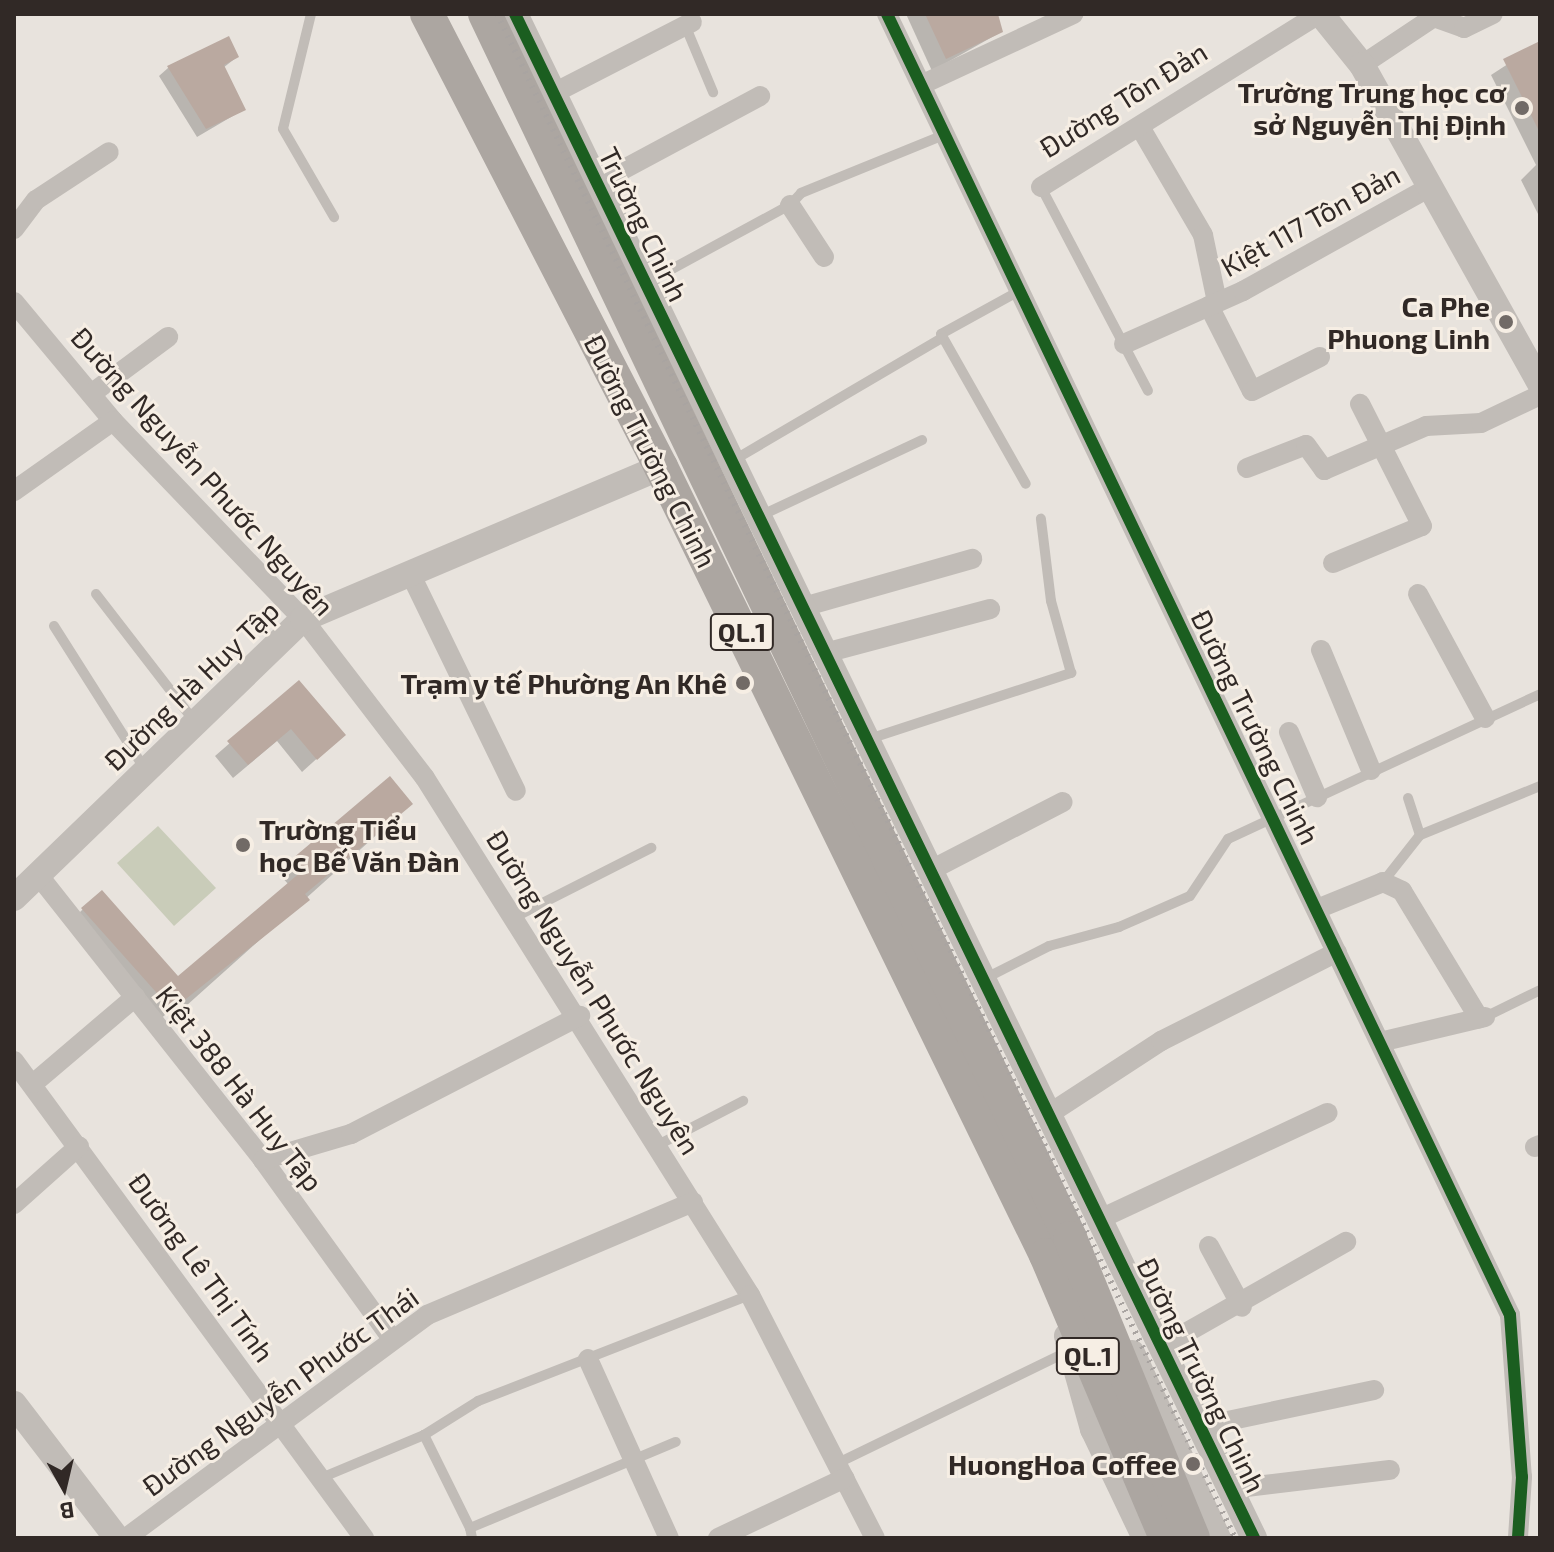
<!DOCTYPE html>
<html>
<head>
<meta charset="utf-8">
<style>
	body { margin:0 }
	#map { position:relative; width:1554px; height:1552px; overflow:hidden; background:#e8e3dd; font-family:"Exo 2",sans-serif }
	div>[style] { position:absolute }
	.green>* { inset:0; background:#c9ccb9 }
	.shadow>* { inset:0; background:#0003 }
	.building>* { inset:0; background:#baa9a0 }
	.service>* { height:10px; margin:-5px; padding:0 5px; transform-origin:5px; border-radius:5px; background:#c1bcb7 }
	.minor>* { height:20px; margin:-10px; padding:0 10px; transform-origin:10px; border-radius:10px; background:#c1bcb7 }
	.tertiary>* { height:26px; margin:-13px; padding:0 13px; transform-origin:13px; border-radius:13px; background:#c1bcb7 }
	.trunk>* { height:34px; margin:-17px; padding:0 17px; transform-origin:17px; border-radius:17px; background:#aca6a1 }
	.rail>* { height:6px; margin-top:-3px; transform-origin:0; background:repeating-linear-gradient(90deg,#a9a4a1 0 2px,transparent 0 8px) }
	.cycleway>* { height:12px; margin:-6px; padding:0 6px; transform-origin:6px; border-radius:6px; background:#1b5e20 }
	.dots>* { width:22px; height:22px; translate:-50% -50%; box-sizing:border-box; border:4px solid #f6eee4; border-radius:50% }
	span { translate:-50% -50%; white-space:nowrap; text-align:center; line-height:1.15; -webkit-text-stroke:6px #f6eee4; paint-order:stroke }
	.shield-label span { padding:2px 6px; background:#f6eee4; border:2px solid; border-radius:6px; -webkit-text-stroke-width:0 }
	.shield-label { font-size:26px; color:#312926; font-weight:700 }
	.poi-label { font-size:28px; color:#312926; font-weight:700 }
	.right { translate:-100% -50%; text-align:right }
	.left { translate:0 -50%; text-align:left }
	.street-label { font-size:28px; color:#312926 }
	.frame { position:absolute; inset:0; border:16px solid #312926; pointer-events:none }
	.north { position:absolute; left:24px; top:1448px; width:80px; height:80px; -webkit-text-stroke:6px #f6eee4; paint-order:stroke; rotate:172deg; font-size:22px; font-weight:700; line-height:32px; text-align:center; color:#312926 }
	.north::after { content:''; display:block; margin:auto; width:28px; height:36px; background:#312926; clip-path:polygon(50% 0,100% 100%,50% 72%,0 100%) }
</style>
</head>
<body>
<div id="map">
	<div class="green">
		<div style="clip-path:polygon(158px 826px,216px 888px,174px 926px,117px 863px)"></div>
	</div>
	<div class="shadow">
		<div style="clip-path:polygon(906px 14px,996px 14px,1001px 32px,932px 71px)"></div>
		<div style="clip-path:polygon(1540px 43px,1540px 218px,1521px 180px,1536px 165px,1491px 75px)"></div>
		<div style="clip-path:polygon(237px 57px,223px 68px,243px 110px,197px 137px,159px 76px,168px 68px)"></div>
		<div style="clip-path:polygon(299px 683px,343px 735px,302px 772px,277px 741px,233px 778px,215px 756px)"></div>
		<div style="clip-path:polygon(411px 804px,186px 1006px,181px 1001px,157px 1022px,69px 923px,83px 909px,178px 979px,289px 885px,279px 874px,293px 860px)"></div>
	</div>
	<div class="building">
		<div style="clip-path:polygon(925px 14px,998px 14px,1003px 32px,946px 59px)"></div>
		<div style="clip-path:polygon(229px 36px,239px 57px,224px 65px,246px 110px,206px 129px,167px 66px)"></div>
		<div style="clip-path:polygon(1540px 41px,1540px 133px,1503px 59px)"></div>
		<div style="clip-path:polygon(299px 680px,346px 735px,317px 760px,291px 729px,248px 765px,227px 741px)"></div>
		<div style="clip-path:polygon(390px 776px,413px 804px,305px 894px,310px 900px,172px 1010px,81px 908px,102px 890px,178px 976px,302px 871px,292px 859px)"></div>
	</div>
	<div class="service">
		<div style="left:311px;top:14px;width:118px;rotate:103.7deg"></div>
		<div style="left:283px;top:129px;width:102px;rotate:59.9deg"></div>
		<div style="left:685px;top:25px;width:73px;rotate:67.3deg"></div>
		<div style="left:1041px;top:187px;width:230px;rotate:62.3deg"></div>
		<div style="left:648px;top:282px;width:162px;rotate:-28.5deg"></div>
		<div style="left:790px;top:205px;width:16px;rotate:-47deg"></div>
		<div style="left:801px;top:193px;width:157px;rotate:-22.1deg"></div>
		<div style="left:1021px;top:290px;width:91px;rotate:151.2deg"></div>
		<div style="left:941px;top:334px;width:172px;rotate:60.5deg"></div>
		<div style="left:734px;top:460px;width:241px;rotate:-30.4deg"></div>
		<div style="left:760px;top:516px;width:179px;rotate:-25.1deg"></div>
		<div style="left:96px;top:594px;width:160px;rotate:52.3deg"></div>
		<div style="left:54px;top:626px;width:168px;rotate:57.6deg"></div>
		<div style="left:869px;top:739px;width:213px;rotate:-18.1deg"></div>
		<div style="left:1071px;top:673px;width:75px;rotate:-105.5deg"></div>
		<div style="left:1051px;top:601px;width:83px;rotate:-97deg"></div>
		<div style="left:1408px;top:798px;width:39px;rotate:72deg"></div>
		<div style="left:1383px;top:882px;width:60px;rotate:-51.8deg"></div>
		<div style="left:1420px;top:835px;width:130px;rotate:-22.2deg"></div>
		<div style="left:515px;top:917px;width:153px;rotate:-26.9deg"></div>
		<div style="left:984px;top:979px;width:73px;rotate:-26.9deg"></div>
		<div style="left:1049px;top:946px;width:73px;rotate:-15.2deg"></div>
		<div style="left:1119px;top:927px;width:77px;rotate:-23.6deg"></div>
		<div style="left:1190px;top:896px;width:69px;rotate:-56.3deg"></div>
		<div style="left:1228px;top:839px;width:344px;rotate:-24.9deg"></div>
		<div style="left:1485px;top:1017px;width:61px;rotate:-26.1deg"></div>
		<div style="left:658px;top:1145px;width:96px;rotate:-27.4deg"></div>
		<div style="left:838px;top:1463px;width:257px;rotate:-25.9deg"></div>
		<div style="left:321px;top:1478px;width:112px;rotate:-22.7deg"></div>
		<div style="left:470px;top:1528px;width:104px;rotate:-116.3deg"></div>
		<div style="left:424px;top:1435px;width:64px;rotate:-32.2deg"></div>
		<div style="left:478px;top:1401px;width:292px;rotate:-21.3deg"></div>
		<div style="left:472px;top:1538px;width:10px;rotate:-101deg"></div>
		<div style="left:470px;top:1528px;width:223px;rotate:-22.7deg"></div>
	</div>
	<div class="minor">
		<div style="left:887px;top:14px;width:1442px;rotate:64.41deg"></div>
		<div style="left:1510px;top:1315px;width:162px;rotate:85.8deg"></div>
		<div style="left:1522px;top:1477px;width:61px;rotate:93.8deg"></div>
		<div style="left:1362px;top:65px;width:87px;rotate:-33.7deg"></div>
		<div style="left:1434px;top:17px;width:32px;rotate:20deg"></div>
		<div style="left:1464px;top:28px;width:32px;rotate:-26deg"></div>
		<div style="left:923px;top:84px;width:166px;rotate:-25deg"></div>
		<div style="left:554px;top:93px;width:155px;rotate:-27.2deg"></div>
		<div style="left:1140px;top:127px;width:125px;rotate:59.7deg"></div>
		<div style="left:1203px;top:235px;width:68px;rotate:78.2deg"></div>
		<div style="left:598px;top:183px;width:184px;rotate:-28.2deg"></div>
		<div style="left:1041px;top:187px;width:327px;rotate:-31.9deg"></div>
		<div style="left:790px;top:205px;width:62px;rotate:56.8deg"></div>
		<div style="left:14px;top:229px;width:36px;rotate:-53deg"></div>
		<div style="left:36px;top:200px;width:87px;rotate:-33.3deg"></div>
		<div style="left:14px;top:302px;width:155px;rotate:50.2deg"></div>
		<div style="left:113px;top:421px;width:274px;rotate:46.2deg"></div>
		<div style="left:303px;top:619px;width:200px;rotate:52.5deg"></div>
		<div style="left:425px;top:778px;width:611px;rotate:57.85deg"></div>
		<div style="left:750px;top:1295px;width:273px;rotate:62.8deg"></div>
		<div style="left:1209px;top:306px;width:95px;rotate:63.2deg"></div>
		<div style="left:1252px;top:391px;width:76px;rotate:-26.6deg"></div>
		<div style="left:1124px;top:344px;width:130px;rotate:-24deg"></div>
		<div style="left:1243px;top:291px;width:214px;rotate:-29.1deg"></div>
		<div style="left:91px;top:394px;width:96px;rotate:-36.5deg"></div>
		<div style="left:1247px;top:468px;width:63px;rotate:-21.3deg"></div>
		<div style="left:1306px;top:445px;width:31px;rotate:54deg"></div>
		<div style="left:1324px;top:470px;width:111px;rotate:-23.3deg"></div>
		<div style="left:1426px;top:426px;width:55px;rotate:-3.1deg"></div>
		<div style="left:1481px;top:423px;width:65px;rotate:-25.4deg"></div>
		<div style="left:14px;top:491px;width:121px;rotate:-35.3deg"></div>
		<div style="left:1333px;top:563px;width:96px;rotate:-22.6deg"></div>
		<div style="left:1422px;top:526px;width:137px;rotate:-116.9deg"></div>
		<div style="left:410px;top:573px;width:242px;rotate:64.1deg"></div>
		<div style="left:1418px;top:594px;width:141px;rotate:61.6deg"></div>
		<div style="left:803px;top:607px;width:176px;rotate:-15.9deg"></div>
		<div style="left:1321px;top:650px;width:130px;rotate:67.4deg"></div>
		<div style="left:825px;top:653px;width:171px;rotate:-14.9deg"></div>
		<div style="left:1289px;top:732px;width:71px;rotate:66.7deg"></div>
		<div style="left:931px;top:870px;width:148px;rotate:-27.3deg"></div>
		<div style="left:39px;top:876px;width:362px;rotate:51.7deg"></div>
		<div style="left:263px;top:1160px;width:221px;rotate:54.2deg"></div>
		<div style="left:1317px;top:909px;width:71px;rotate:-22.2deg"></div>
		<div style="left:1383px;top:882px;width:21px;rotate:25deg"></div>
		<div style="left:1402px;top:891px;width:149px;rotate:58.8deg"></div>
		<div style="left:1380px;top:1042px;width:108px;rotate:-13.4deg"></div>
		<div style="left:14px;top:1061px;width:592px;rotate:53.73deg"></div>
		<div style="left:34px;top:1083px;width:133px;rotate:-40.4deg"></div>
		<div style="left:1049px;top:1114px;width:134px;rotate:-33.1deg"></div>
		<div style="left:1161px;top:1041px;width:197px;rotate:-26.8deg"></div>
		<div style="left:1535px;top:1147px;width:5px;rotate:-22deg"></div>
		<div style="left:263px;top:1160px;width:92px;rotate:-16.5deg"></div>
		<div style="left:351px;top:1134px;width:258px;rotate:-27.3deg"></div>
		<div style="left:14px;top:1204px;width:87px;rotate:-41.7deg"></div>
		<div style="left:1100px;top:1219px;width:251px;rotate:-25deg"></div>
		<div style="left:1209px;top:1246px;width:69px;rotate:61.6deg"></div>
		<div style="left:1161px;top:1347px;width:213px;rotate:-29.6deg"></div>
		<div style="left:588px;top:1359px;width:196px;rotate:65.7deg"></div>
		<div style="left:1199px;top:1427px;width:179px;rotate:-11.9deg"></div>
		<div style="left:1230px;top:1489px;width:161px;rotate:-6.8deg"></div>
		<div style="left:126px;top:1538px;width:375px;rotate:-36.5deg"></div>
		<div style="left:427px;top:1315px;width:289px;rotate:-23deg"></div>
		<div style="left:718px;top:1538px;width:140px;rotate:-25.3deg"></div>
	</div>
	<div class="tertiary">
		<div style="left:515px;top:14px;width:1694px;rotate:64.13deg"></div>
		<div style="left:1321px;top:14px;width:65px;rotate:51.2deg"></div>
		<div style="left:1362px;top:65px;width:365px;rotate:60.8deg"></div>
		<div style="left:14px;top:898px;width:402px;rotate:-44deg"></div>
		<div style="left:303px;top:619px;width:389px;rotate:-23deg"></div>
		<div style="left:1067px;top:1336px;width:97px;rotate:74.4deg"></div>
		<div style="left:1093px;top:1429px;width:121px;rotate:64.5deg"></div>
		<div style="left:1132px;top:1353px;width:204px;rotate:65.1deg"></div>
		<div style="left:14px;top:1404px;width:169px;rotate:52.5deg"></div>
	</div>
	<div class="trunk">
		<div style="left:427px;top:14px;width:510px;rotate:62.68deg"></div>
		<div style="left:661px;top:467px;width:877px;rotate:63.96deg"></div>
		<div style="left:1046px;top:1255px;width:307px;rotate:67deg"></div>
		<div style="left:485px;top:14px;width:1357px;rotate:64.45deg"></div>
		<div style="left:1070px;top:1238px;width:324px;rotate:67.7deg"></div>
	</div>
	<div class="rail">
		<div style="left:497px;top:14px;width:1693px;rotate:64.16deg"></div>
	</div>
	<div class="cycleway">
		<div style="left:515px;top:14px;width:1694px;rotate:64.13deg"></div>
		<div style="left:887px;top:14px;width:1442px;rotate:64.41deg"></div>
		<div style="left:1510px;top:1315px;width:162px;rotate:85.8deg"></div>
		<div style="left:1522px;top:1477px;width:61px;rotate:93.8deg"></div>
	</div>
	<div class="dots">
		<div style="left:1522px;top:108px;background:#716a66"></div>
		<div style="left:1506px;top:322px;background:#716a66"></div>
		<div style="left:743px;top:683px;background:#716a66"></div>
		<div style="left:243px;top:845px;background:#716a66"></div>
		<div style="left:1193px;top:1464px;background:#716a66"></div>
	</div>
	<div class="shield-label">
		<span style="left:742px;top:632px">QL.1</span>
		<span style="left:1088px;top:1356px">QL.1</span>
	</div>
	<div class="poi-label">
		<span class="right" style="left:1506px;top:108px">Trường Trung học cơ<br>sở Nguyễn Thị Định</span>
		<span class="right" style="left:1490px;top:322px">Ca Phe<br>Phuong Linh</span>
		<span class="right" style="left:727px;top:683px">Trạm y tế Phường An Khê</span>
		<span class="left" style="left:259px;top:845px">Trường Tiểu<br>học Bế Văn Đàn</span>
		<span class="right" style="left:1177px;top:1464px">HuongHoa Coffee</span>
	</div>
	<div class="street-label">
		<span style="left:1123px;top:99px;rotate:-32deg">Đường Tôn Đản</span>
		<span style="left:1310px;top:220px;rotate:-29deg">Kiệt 117 Tôn Đản</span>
		<span style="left:644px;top:224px;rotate:64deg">Trường Chinh</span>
		<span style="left:651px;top:451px;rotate:63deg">Đường Trường Chinh</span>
		<span style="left:203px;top:471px;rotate:48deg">Đường Nguyễn Phước Nguyên</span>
		<span style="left:191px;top:685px;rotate:-44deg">Đường Hà Huy Tập</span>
		<span style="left:1256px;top:727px;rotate:64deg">Đường Trường Chinh</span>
		<span style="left:594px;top:992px;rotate:58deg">Đường Nguyễn Phước Nguyên</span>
		<span style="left:240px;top:1088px;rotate:52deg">Kiệt 388 Hà Huy Tập</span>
		<span style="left:202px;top:1267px;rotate:54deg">Đường Lê Thị Tính</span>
		<span style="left:1202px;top:1375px;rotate:64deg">Đường Trường Chinh</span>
		<span style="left:280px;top:1391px;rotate:-36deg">Đường Nguyễn Phước Thái</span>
	</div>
	<div class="frame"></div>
	<div class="north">B</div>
</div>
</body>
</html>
